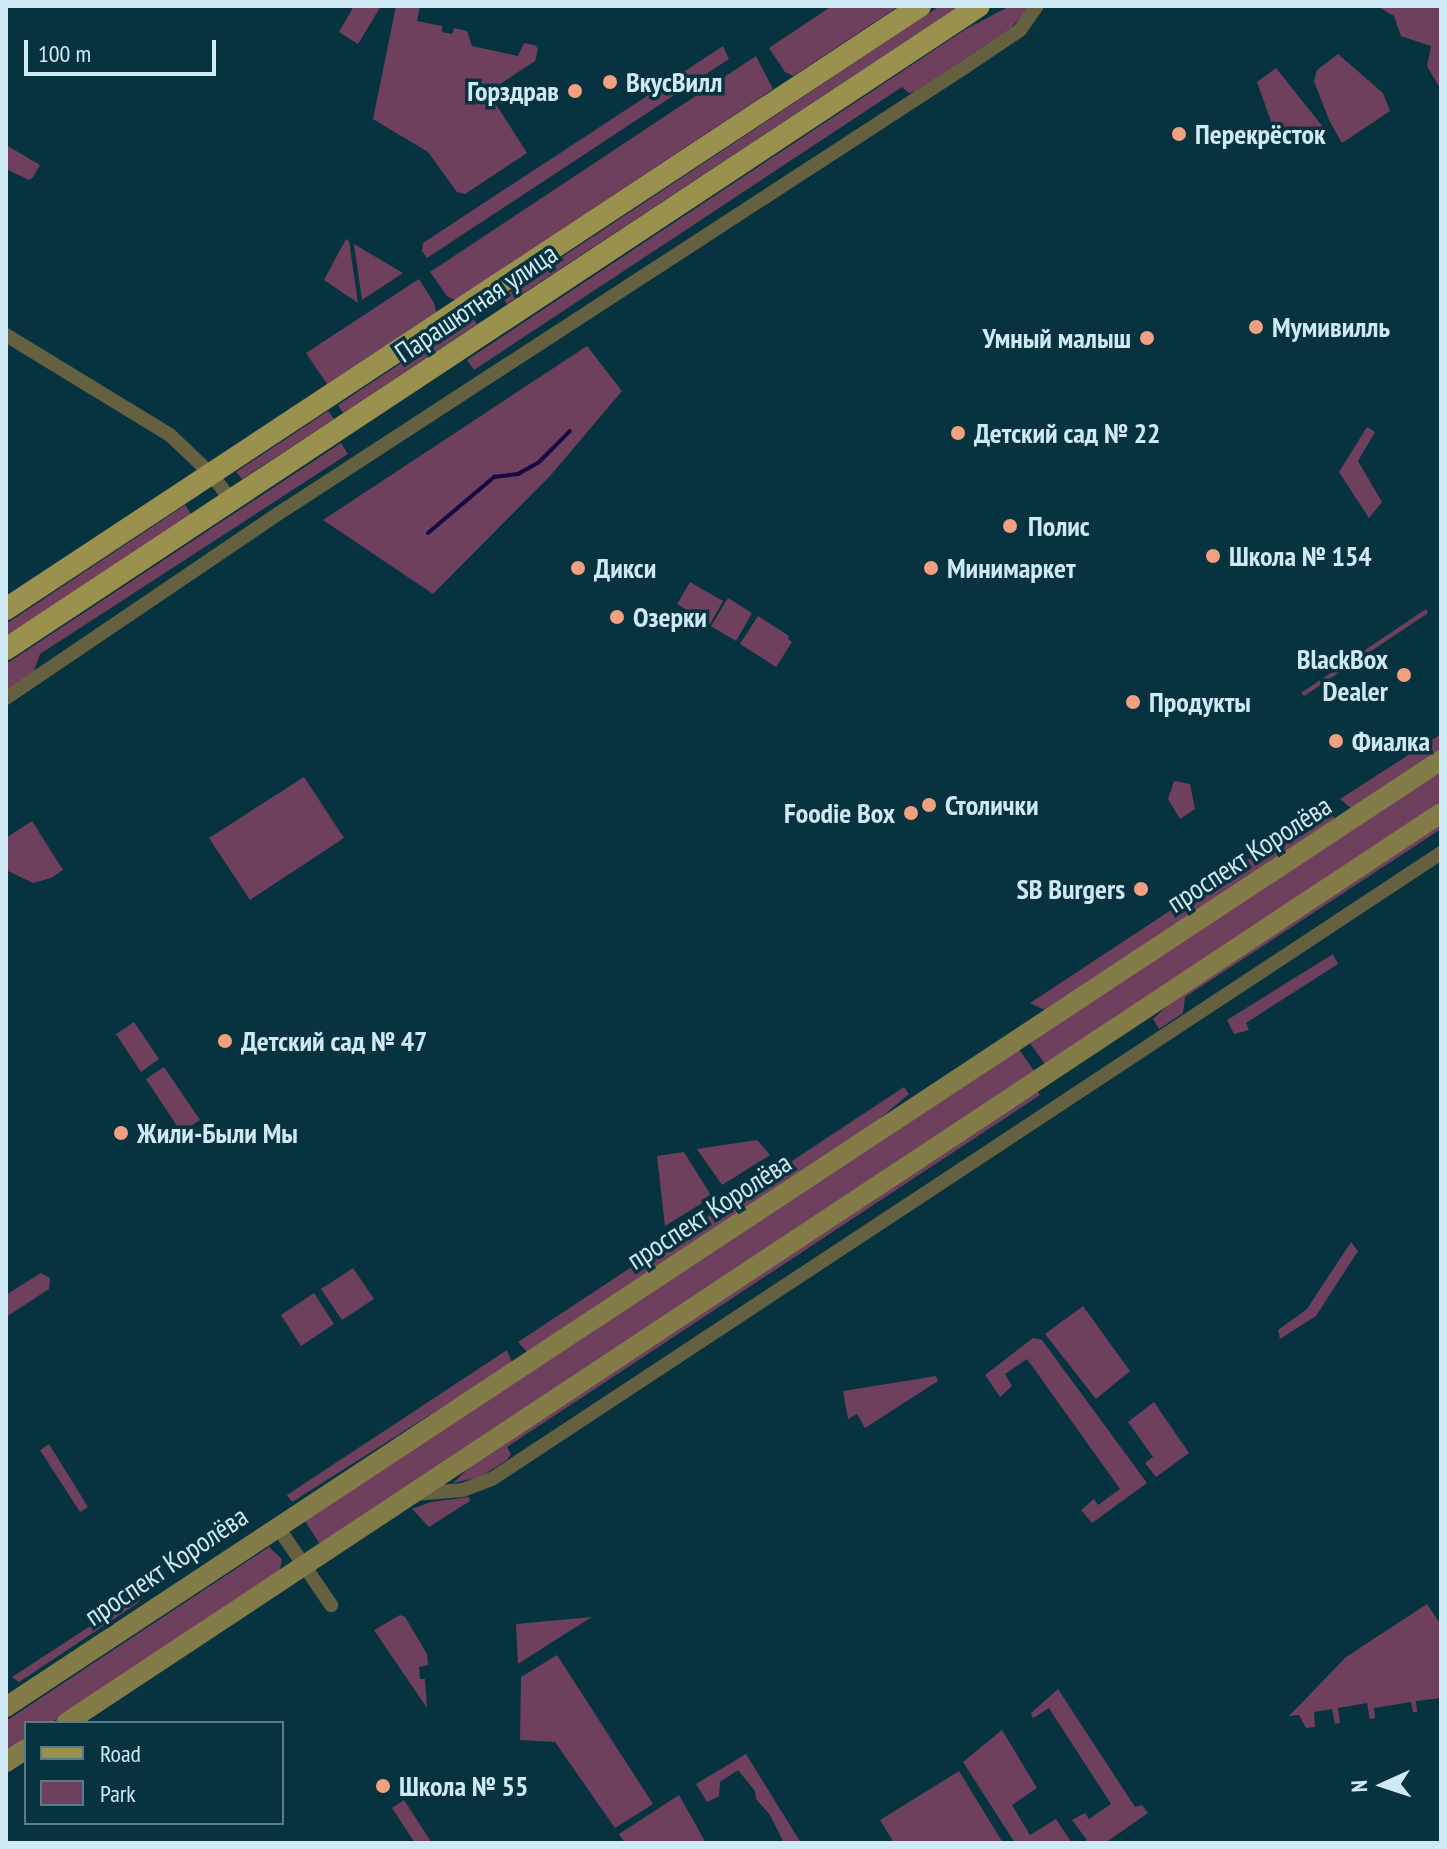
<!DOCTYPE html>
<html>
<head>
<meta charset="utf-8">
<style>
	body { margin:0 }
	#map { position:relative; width:1447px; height:1849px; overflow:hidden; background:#07323f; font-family:"PT Sans Narrow",sans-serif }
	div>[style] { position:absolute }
	.green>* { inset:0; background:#6f405e }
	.stream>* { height:4px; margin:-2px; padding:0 2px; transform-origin:2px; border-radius:2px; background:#150845 }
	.street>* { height:14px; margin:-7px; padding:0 7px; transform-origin:7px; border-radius:7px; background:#646040 }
	.secondary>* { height:20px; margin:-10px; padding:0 10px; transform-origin:10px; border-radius:10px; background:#837c48 }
	.primary>* { height:22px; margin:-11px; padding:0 11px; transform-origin:11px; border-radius:11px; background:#9a914e }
	.dots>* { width:22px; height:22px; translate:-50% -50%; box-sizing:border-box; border:4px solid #07323f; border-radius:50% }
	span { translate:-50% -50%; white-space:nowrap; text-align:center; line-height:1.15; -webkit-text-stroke:7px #07323f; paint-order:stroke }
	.poi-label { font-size:28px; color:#cfeaf4; font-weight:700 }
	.left { translate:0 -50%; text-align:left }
	.right { translate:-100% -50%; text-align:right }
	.street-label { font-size:28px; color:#cfeaf4 }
	.frame { position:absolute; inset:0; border:8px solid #cfeaf4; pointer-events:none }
	.legend { position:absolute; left:24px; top:1721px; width:260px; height:104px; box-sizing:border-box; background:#07323f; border:2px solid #577c87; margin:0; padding:10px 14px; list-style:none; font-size:24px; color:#cfeaf4 }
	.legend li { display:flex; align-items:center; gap:16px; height:40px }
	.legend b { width:40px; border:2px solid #577c87 }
	.north { position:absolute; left:1343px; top:1745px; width:80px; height:80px; -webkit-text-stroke:6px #07323f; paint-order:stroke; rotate:267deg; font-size:22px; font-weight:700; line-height:32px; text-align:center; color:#cfeaf4 }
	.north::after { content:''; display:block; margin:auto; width:28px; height:36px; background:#cfeaf4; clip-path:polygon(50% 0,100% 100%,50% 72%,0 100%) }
	.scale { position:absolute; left:24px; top:40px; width:192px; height:36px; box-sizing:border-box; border:4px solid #cfeaf4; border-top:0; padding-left:10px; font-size:24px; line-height:28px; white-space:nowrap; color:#cfeaf4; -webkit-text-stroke:6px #07323f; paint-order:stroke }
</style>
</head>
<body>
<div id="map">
	<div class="green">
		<div style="clip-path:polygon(354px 6px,381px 6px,358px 44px,339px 32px)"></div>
		<div style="clip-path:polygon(396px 6px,420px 6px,417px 21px,442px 26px,442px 32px,452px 34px,454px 28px,467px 31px,472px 46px,518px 56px,524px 43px,535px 45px,538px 49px,535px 61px,488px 92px,527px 153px,465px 194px,457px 192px,428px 152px,373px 119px)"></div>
		<div style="clip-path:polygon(832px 6px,899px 6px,793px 76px,785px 72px,769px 48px)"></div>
		<div style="clip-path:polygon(940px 6px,959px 6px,507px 304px,502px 297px)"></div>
		<div style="clip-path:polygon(1010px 6px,1030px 6px,1011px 28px,916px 91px,909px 93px,902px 87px,474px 370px,467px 360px,966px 29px)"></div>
		<div style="clip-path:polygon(1377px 6px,1441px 6px,1441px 90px,1427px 66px,1431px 46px,1401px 36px,1394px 16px)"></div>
		<div style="clip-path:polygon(723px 46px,729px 59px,427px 258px,422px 251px,423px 243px)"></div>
		<div style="clip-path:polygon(1338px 54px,1383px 93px,1390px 111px,1342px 143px,1329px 120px,1314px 81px,1317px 70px)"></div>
		<div style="clip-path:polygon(756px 56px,773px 89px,455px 300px,447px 296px,430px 272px)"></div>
		<div style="clip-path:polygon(1276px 68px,1323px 127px,1295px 143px,1277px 138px,1257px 82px)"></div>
		<div style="clip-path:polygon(6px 145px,40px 165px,33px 177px,29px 180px,6px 169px)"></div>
		<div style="clip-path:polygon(346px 239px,349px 241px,358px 303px,324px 280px)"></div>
		<div style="clip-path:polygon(354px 244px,403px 273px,362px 300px)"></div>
		<div style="clip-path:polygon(419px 279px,434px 303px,436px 312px,327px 384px,306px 353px)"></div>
		<div style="clip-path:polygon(472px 316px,477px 324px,343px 413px,338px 405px)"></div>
		<div style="clip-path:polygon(587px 346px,622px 391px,550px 476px,433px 594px,323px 520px)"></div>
		<div style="clip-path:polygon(328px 411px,334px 419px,242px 479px,236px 472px)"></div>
		<div style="clip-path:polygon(1367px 427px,1375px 432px,1358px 461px,1382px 502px,1369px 518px,1339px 472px)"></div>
		<div style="clip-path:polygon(341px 443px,348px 454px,40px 654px,34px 671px,6px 691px,6px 664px)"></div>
		<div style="clip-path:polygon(185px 505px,191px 514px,6px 636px,6px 624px)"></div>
		<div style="clip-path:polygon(690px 582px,723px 601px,710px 624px,677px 604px)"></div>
		<div style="clip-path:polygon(728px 598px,752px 613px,736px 641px,711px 626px)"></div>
		<div style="clip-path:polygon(1426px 609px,1428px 613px,1304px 696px,1301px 693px)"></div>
		<div style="clip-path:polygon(758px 616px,789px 636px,788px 639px,792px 642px,776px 667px,740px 644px)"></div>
		<div style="clip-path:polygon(1441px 734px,1441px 750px,1352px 809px,1340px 799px)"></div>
		<div style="clip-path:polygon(1441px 770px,1441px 801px,1045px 1064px,1029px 1042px)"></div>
		<div style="clip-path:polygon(304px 777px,344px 838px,250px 900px,209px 838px)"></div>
		<div style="clip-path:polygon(1174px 781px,1190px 784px,1195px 809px,1180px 819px,1168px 799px)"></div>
		<div style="clip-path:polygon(1329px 806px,1335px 820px,1045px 1010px,1030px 1003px)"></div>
		<div style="clip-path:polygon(32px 821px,63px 870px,51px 878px,33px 883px,6px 870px,6px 838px)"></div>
		<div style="clip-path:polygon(1441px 823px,1441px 829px,1185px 997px,1183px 1013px,1159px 1029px,1153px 1019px,1182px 992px)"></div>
		<div style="clip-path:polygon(1333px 954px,1338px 964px,1246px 1023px,1249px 1030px,1234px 1034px,1227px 1020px)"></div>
		<div style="clip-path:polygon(134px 1022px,159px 1059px,141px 1072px,116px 1034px)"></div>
		<div style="clip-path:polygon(1019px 1049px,1034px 1071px,320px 1544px,305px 1521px)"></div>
		<div style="clip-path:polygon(164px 1067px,200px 1120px,181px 1132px,146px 1079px)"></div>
		<div style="clip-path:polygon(904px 1087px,909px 1094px,877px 1121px,528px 1353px,518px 1342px)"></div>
		<div style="clip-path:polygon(1036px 1089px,1040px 1095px,507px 1447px,511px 1454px,507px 1460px,480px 1477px,453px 1483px,489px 1449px)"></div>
		<div style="clip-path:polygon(757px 1140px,770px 1155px,722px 1185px,697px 1149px)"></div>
		<div style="clip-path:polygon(684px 1152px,712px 1197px,665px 1226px,657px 1156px)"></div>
		<div style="clip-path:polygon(1351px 1242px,1358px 1251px,1316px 1316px,1280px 1339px,1278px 1330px,1307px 1309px)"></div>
		<div style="clip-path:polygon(353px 1268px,374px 1299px,342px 1320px,321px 1289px)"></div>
		<div style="clip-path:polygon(41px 1273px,50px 1278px,49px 1289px,6px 1317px,6px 1295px)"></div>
		<div style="clip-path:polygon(314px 1293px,334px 1324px,301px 1346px,281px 1315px)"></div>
		<div style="clip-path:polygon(1083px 1306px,1130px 1371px,1096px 1399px,1045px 1334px)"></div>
		<div style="clip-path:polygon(1033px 1338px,1042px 1340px,1147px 1483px,1092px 1523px,1081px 1510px,1094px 1499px,1098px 1505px,1120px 1489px,1027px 1359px,1005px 1374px,1012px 1386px,1000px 1397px,985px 1375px)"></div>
		<div style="clip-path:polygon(507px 1350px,512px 1363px,292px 1502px,287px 1495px)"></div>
		<div style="clip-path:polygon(936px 1376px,938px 1381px,865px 1428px,857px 1414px,848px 1419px,843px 1391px)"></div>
		<div style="clip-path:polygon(1154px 1402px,1189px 1453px,1156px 1477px,1145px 1463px,1153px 1457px,1128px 1422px)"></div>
		<div style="clip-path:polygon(49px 1444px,88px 1507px,80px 1512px,40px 1450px)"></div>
		<div style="clip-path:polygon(469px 1497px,470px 1501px,429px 1527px,412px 1509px,431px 1502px)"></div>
		<div style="clip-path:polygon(269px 1547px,282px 1559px,280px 1570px,234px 1604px,51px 1723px,26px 1723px,26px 1739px,6px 1752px,6px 1721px)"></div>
		<div style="clip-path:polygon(147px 1589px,138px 1603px,19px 1682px,12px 1677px)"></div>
		<div style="clip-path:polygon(1427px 1604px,1441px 1625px,1441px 1698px,1416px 1701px,1417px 1712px,1413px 1712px,1411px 1702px,1374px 1708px,1375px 1718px,1370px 1719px,1367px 1703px,1338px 1708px,1340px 1723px,1335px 1724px,1332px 1709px,1314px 1712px,1315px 1727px,1306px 1728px,1299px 1715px,1289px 1716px,1346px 1657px)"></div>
		<div style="clip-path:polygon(400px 1615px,405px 1617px,427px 1654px,428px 1665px,419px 1667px,420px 1679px,425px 1679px,427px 1708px,374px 1630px)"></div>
		<div style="clip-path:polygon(592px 1617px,549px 1644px,518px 1664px,516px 1624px)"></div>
		<div style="clip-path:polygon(557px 1655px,653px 1804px,615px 1828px,555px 1742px,520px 1740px,521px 1677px)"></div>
		<div style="clip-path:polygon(1058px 1689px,1135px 1807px,1142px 1805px,1148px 1813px,1105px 1843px,1082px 1843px,1087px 1840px,1072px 1820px,1085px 1813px,1089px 1819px,1111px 1804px,1049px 1708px,1033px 1718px,1031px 1713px)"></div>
		<div style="clip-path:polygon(1002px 1730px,1037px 1788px,1012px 1805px,1030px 1835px,1056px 1819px,1072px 1843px,1015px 1843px,963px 1762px)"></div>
		<div style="clip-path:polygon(746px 1754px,801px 1843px,784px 1843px,770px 1815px,756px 1799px,755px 1791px,738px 1770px,720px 1782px,719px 1796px,707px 1802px,696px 1784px)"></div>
		<div style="clip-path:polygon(959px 1771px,1003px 1843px,894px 1843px,880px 1820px)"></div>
		<div style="clip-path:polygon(679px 1795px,706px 1843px,625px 1843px,619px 1834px)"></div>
		<div style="clip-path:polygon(404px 1800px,432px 1843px,415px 1843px,392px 1808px)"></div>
	</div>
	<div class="stream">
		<div style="left:428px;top:533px;width:87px;rotate:-40.3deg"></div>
		<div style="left:494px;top:477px;width:24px;rotate:-7deg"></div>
		<div style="left:518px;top:474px;width:23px;rotate:-29deg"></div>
		<div style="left:538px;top:463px;width:45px;rotate:-45deg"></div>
	</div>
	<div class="street">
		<div style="left:6px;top:335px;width:192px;rotate:31.4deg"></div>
		<div style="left:170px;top:435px;width:58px;rotate:43.6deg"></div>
		<div style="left:212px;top:475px;width:31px;rotate:53deg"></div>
		<div style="left:6px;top:698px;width:339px;rotate:-34.1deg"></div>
		<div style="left:287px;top:508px;width:809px;rotate:-33.04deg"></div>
		<div style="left:965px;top:67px;width:66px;rotate:-33.9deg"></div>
		<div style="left:1020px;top:30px;width:29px;rotate:-55deg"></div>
		<div style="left:414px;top:1494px;width:49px;rotate:-4.7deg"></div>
		<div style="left:463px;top:1490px;width:31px;rotate:-21deg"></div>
		<div style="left:492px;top:1479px;width:1137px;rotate:-33.41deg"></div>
		<div style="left:277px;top:1526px;width:96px;rotate:55.6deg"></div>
	</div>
	<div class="secondary">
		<div style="left:6px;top:1707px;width:1719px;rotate:-33.42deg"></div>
		<div style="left:66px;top:1723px;width:1649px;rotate:-33.5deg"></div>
		<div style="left:6px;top:1762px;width:24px;rotate:-33deg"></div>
	</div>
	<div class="primary">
		<div style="left:6px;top:609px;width:1095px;rotate:-33.41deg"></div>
		<div style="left:6px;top:649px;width:1166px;rotate:-33.46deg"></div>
	</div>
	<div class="dots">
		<div style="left:610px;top:82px;background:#f2a080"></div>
		<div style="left:575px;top:91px;background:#f2a080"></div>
		<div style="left:1179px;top:134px;background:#f2a080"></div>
		<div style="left:1256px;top:327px;background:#f2a080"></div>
		<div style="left:1147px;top:338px;background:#f2a080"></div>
		<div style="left:958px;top:433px;background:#f2a080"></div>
		<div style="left:1010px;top:526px;background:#f2a080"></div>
		<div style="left:1213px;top:556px;background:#f2a080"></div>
		<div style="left:578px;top:568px;background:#f2a080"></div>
		<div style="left:931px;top:568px;background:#f2a080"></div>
		<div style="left:617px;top:617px;background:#f2a080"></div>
		<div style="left:1404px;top:675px;background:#f2a080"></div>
		<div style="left:1133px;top:702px;background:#f2a080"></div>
		<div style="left:1336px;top:741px;background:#f2a080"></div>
		<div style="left:929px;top:805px;background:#f2a080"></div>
		<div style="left:911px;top:813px;background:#f2a080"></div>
		<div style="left:1141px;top:889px;background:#f2a080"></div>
		<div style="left:225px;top:1041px;background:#f2a080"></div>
		<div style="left:121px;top:1133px;background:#f2a080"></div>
		<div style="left:383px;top:1786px;background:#f2a080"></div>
	</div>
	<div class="poi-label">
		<span class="left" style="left:626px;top:82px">ВкусВилл</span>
		<span class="right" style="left:559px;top:91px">Горздрав</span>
		<span class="left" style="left:1195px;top:134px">Перекрёсток</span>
		<span class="left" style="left:1272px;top:327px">Мумивилль</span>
		<span class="right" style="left:1131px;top:338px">Умный малыш</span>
		<span class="left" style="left:974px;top:433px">Детский сад № 22</span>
		<span class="left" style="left:1028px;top:526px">Полис</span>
		<span class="left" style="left:1229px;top:556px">Школа № 154</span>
		<span class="left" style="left:594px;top:568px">Дикси</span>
		<span class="left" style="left:947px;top:568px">Минимаркет</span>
		<span class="left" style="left:633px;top:617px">Озерки</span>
		<span class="right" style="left:1388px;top:675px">BlackBox<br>Dealer</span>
		<span class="left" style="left:1149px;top:702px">Продукты</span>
		<span class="left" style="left:1352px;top:741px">Фиалка</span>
		<span class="left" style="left:945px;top:805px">Столички</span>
		<span class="right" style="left:895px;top:813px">Foodie Box</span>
		<span class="right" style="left:1125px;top:889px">SB Burgers</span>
		<span class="left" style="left:241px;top:1041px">Детский сад № 47</span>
		<span class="left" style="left:137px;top:1133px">Жили-Были Мы</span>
		<span class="left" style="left:399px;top:1786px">Школа № 55</span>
	</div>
	<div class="street-label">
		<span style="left:476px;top:303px;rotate:-34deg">Парашютная улица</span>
		<span style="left:1249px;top:854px;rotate:-33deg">проспект Королёва</span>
		<span style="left:709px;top:1211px;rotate:-33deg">проспект Королёва</span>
		<span style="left:166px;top:1566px;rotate:-34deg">проспект Королёва</span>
	</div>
	<div class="frame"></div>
	<ul class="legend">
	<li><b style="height:10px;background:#9a914e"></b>Road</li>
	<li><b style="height:22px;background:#6f405e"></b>Park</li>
	</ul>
	<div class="north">N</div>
	<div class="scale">100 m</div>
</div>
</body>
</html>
